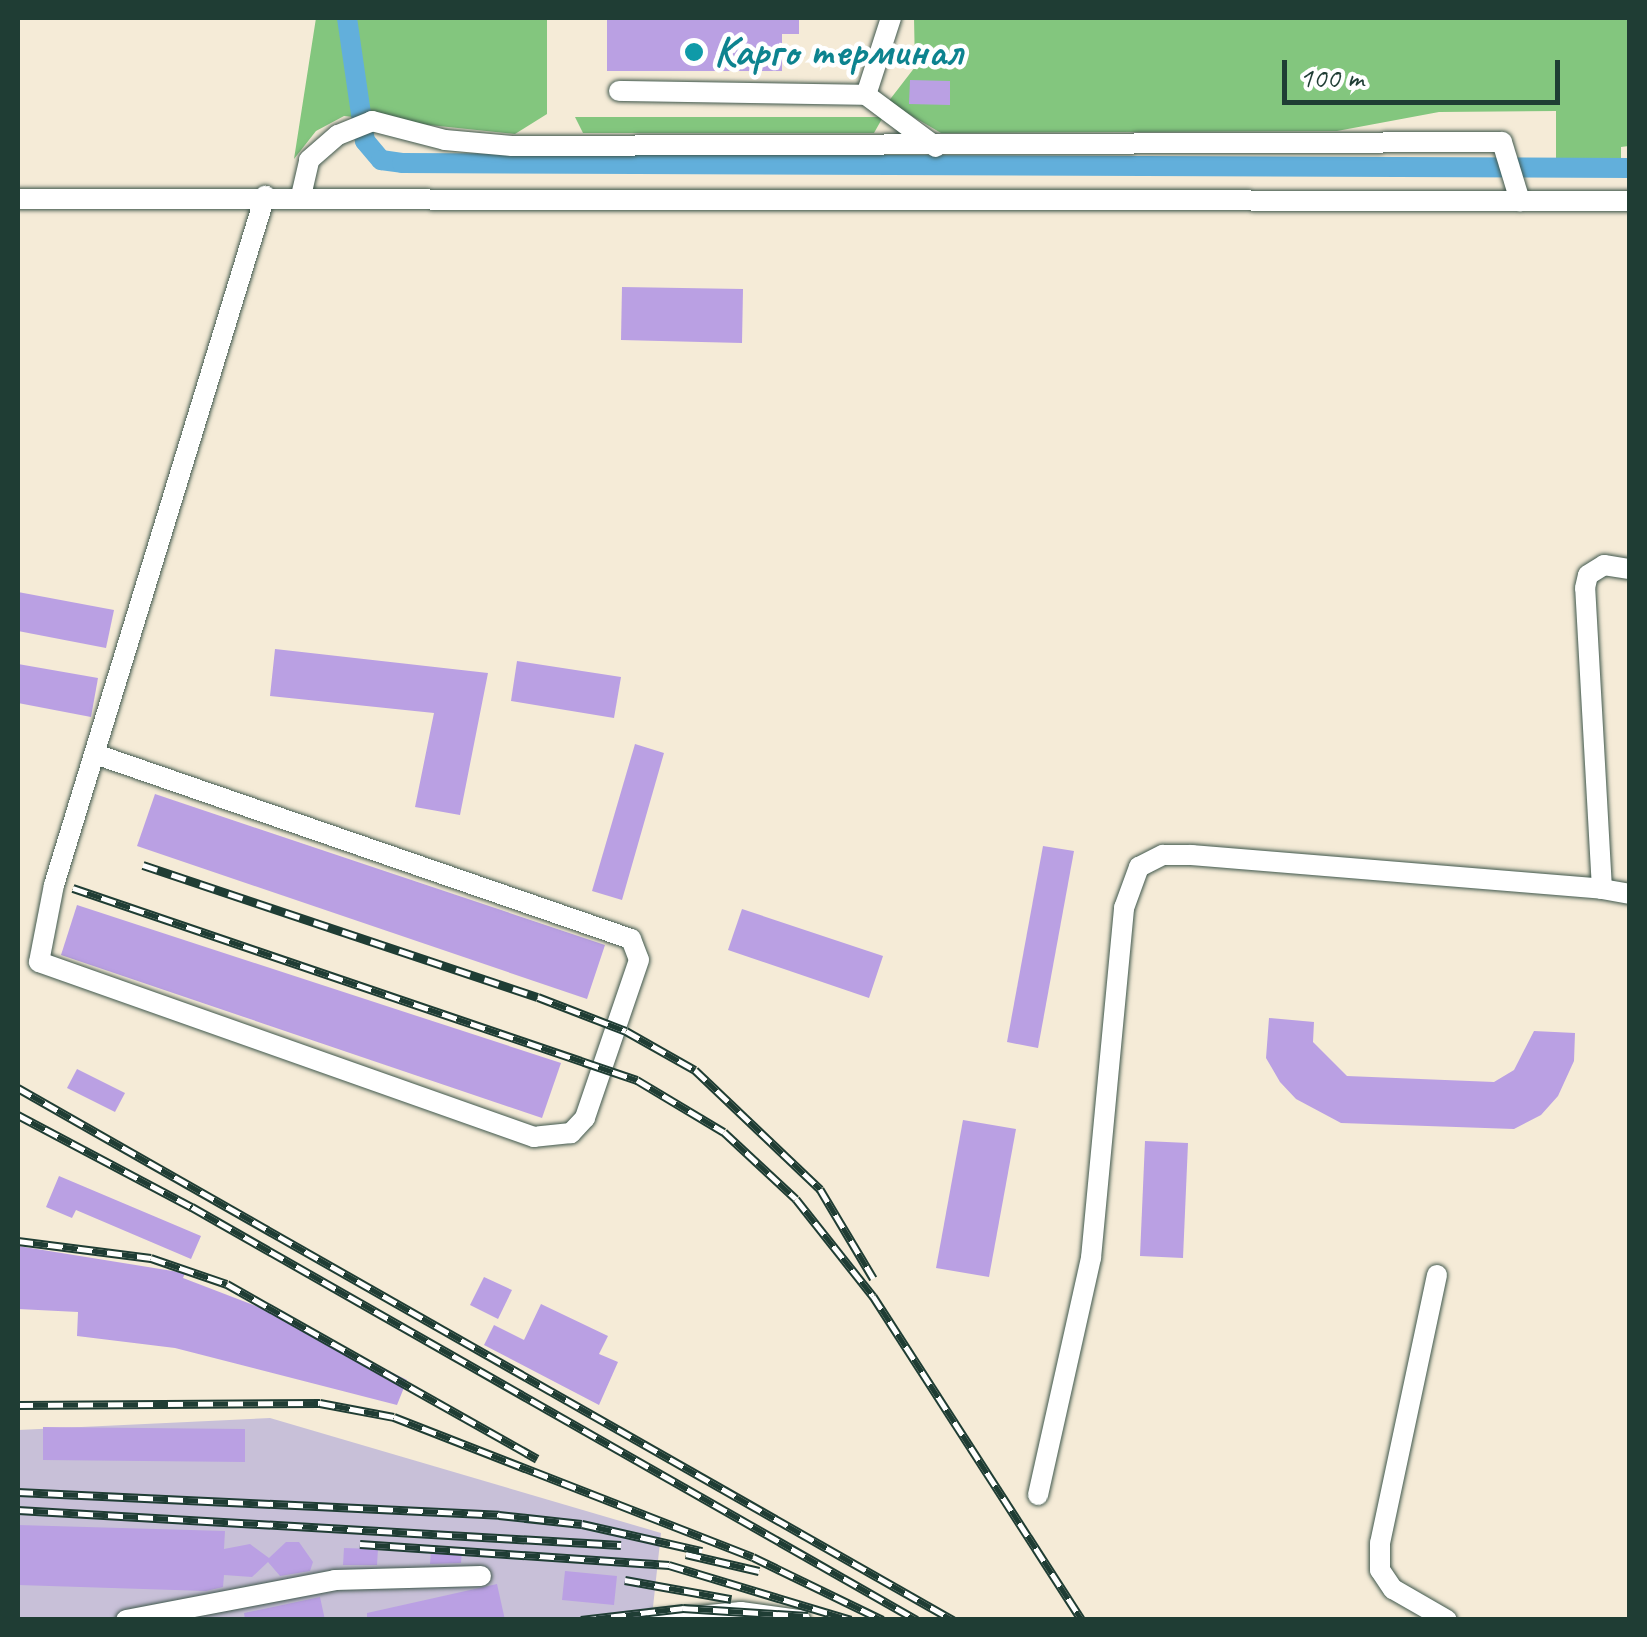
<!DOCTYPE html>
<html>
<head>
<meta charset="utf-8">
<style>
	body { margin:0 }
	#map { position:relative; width:1647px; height:1637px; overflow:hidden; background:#f5ebd7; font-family:Caveat,sans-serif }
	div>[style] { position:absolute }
	.industrial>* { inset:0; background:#c8c0d8 }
	.green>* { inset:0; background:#83c67e }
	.canal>* { height:20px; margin:-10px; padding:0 10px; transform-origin:10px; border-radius:10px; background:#62afdb }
	.building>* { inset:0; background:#baa0e3 }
	.roads { filter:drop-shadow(0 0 2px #3f574c) drop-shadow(0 0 2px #3f574c) }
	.minor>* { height:20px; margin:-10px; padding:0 10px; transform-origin:10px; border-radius:10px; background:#fff }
	.rail>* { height:9px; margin-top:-4.5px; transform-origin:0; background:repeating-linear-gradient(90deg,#fff 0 15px,#1f3d34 0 30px); box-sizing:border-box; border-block:2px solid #1f3d34 }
	.dots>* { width:28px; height:28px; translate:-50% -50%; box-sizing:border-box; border:5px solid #fff; border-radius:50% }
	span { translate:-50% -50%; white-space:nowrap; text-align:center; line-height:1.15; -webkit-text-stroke:9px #fff; paint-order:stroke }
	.culture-label { font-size:42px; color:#0d838f; font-weight:700 }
	.left { translate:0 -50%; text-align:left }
	.frame { position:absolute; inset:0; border:20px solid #1f3d34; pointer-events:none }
	.scale { position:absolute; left:1282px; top:60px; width:278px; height:45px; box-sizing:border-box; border:5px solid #1f3d34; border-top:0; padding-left:12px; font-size:30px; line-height:35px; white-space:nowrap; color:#1f3d34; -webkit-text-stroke:8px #fff; paint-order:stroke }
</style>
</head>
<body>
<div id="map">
	<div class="industrial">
		<div style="clip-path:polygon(270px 1418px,661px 1533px,653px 1607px,645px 1620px,18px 1619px,18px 1430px)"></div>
	</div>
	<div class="green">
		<div style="clip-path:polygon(316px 18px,547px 18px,547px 114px,515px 134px,344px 116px,316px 131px,294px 159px)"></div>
		<div style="clip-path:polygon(914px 18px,1629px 18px,1629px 146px,1621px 147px,1621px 162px,1556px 162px,1556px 111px,1439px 112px,1337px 131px,941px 133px,888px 102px,915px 67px)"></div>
		<div style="clip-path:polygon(575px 117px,883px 117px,874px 133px,583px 133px)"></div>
	</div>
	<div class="canal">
		<div style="left:347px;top:18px;width:124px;rotate:81.7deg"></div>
		<div style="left:365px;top:141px;width:25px;rotate:50deg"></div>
		<div style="left:381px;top:160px;width:21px;rotate:8deg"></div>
		<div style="left:402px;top:163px;width:1228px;rotate:0.23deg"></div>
	</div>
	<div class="building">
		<div style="clip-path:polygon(607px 18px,799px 18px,799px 34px,782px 34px,782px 71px,607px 71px)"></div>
		<div style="clip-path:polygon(910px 80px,950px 81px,950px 105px,909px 104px)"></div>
		<div style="clip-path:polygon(622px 287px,743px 289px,742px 343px,621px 340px)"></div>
		<div style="clip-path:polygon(18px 592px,114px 610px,106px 648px,18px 631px)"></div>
		<div style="clip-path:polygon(275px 649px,488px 673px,460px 815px,415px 807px,434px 713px,270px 696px)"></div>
		<div style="clip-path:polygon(517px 661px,621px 677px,614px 718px,511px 701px)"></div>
		<div style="clip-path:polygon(18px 664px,98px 678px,91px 717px,18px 703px)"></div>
		<div style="clip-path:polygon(635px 744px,664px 753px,622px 900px,592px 891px)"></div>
		<div style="clip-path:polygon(155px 794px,605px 945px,587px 999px,137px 846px)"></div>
		<div style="clip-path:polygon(1043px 846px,1074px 851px,1038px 1048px,1007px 1042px)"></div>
		<div style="clip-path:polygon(77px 905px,561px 1063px,542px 1118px,61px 955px)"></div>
		<div style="clip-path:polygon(742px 909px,883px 956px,869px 998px,728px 950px)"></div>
		<div style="clip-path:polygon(1269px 1018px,1314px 1022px,1313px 1042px,1347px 1076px,1494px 1082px,1514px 1070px,1534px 1031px,1575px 1033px,1574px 1061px,1558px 1096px,1541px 1115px,1514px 1129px,1341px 1123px,1296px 1099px,1280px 1082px,1266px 1058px)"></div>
		<div style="clip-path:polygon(77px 1069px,125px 1093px,115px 1112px,67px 1088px)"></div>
		<div style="clip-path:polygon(963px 1120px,1016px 1129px,989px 1277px,936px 1268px)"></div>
		<div style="clip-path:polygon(1145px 1141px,1188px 1143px,1183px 1258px,1140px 1256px)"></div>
		<div style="clip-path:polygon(59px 1176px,201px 1236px,191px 1259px,76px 1210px,72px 1218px,46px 1207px)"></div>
		<div style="clip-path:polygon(18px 1246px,185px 1273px,183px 1278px,269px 1311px,407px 1380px,397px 1405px,175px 1348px,77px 1336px,78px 1312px,18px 1309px)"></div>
		<div style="clip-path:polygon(484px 1277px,512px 1290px,498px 1319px,470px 1305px)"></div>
		<div style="clip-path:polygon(541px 1304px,608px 1336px,599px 1354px,618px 1362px,599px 1405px,484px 1345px,494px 1325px,524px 1340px)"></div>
		<div style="clip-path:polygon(43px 1427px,245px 1429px,245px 1462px,43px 1460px)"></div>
		<div style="clip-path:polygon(18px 1525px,225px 1531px,224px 1549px,250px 1544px,269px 1558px,286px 1542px,299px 1542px,313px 1562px,310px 1571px,280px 1576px,268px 1562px,252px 1577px,224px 1575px,223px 1587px,206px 1591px,18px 1585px)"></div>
		<div style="clip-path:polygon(344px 1548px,378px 1549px,377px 1565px,343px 1565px)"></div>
		<div style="clip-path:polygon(431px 1550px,462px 1552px,461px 1563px,430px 1564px)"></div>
		<div style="clip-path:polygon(565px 1571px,617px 1576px,614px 1605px,562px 1600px)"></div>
		<div style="clip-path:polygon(497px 1584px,505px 1620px,367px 1620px,367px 1613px)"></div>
		<div style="clip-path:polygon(320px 1597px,325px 1620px,245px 1620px,244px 1613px)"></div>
	</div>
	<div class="roads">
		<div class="minor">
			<div style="left:619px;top:91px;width:247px;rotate:0.9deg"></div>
			<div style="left:866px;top:95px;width:87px;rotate:36.6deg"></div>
			<div style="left:866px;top:95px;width:81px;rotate:-72deg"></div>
			<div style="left:301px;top:196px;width:37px;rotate:-77deg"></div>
			<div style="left:309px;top:160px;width:38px;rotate:-41deg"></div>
			<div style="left:338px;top:135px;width:37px;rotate:-22deg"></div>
			<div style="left:372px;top:121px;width:75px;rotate:14.6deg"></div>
			<div style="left:445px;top:140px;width:67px;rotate:5.1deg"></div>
			<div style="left:512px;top:146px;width:990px;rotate:-0.23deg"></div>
			<div style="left:1502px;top:142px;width:62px;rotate:73deg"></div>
			<div style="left:18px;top:199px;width:1612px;rotate:0.07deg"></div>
			<div style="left:98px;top:755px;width:564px;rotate:19.05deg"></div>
			<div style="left:631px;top:939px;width:22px;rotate:69deg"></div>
			<div style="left:639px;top:960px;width:167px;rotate:108.9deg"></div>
			<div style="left:585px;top:1118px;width:21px;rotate:133deg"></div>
			<div style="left:571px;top:1133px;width:37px;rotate:174deg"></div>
			<div style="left:534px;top:1137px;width:525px;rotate:-160.53deg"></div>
			<div style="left:39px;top:962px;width:78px;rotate:-79deg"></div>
			<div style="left:54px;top:885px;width:721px;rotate:-72.97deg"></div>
			<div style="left:1602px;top:889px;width:28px;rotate:10deg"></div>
			<div style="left:1437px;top:1275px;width:274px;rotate:102deg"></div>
			<div style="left:1380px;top:1543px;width:27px;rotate:90deg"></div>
			<div style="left:1380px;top:1570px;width:23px;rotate:56deg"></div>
			<div style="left:1393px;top:1589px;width:62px;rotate:29.9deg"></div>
			<div style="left:1038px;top:1495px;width:243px;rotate:-77.4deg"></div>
			<div style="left:1091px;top:1258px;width:352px;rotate:-84.6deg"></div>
			<div style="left:1124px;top:908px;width:44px;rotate:-69.9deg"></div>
			<div style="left:1139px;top:867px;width:27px;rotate:-27deg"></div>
			<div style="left:1163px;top:855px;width:29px"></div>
			<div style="left:1192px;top:855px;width:411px;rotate:4.7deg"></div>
			<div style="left:1602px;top:889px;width:301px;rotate:-93.2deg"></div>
			<div style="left:1585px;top:588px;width:13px;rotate:-77deg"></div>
			<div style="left:1588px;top:575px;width:19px;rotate:-32deg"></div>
			<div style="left:1604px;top:565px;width:26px;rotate:9deg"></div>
			<div style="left:126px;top:1620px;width:213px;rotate:-10.8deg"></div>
			<div style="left:335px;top:1580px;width:146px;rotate:-1.6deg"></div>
			<div style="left:656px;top:1620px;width:85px;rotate:-5.4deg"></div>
			<div style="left:741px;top:1612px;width:60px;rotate:7.7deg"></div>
		</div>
	</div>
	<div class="rail">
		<div style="left:143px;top:865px;width:416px;rotate:18.5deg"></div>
		<div style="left:538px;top:997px;width:94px;rotate:21.1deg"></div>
		<div style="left:626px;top:1031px;width:79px;rotate:29.5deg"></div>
		<div style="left:695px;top:1070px;width:173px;rotate:43.6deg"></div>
		<div style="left:820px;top:1189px;width:104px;rotate:59.2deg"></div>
		<div style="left:73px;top:888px;width:596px;rotate:18.8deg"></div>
		<div style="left:637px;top:1080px;width:101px;rotate:30.9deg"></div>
		<div style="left:724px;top:1132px;width:98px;rotate:42.9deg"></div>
		<div style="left:796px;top:1199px;width:124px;rotate:51.6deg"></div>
		<div style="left:873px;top:1296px;width:386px;rotate:57.2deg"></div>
		<div style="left:18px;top:1088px;width:1076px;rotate:29.64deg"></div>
		<div style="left:18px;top:1115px;width:197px;rotate:27.9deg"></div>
		<div style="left:192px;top:1207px;width:834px;rotate:29.67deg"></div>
		<div style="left:18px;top:1241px;width:134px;rotate:7.3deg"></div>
		<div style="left:151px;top:1258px;width:80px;rotate:18.9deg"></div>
		<div style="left:227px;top:1284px;width:356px;rotate:29.4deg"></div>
		<div style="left:18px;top:1405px;width:302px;rotate:-0.4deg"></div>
		<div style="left:320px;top:1403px;width:75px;rotate:10.7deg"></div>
		<div style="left:394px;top:1417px;width:385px;rotate:21.3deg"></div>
		<div style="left:753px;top:1557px;width:144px;rotate:25.9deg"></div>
		<div style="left:18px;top:1492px;width:482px;rotate:2.7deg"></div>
		<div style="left:499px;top:1515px;width:83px;rotate:6.2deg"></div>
		<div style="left:582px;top:1524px;width:123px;rotate:12.7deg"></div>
		<div style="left:18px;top:1510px;width:604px;rotate:3.32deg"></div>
		<div style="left:360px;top:1544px;width:310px;rotate:3.9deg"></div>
		<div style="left:669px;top:1565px;width:190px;rotate:16.8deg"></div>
		<div style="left:686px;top:1554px;width:75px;rotate:13.1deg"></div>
		<div style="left:625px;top:1580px;width:108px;rotate:10.2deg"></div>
		<div style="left:581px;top:1620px;width:103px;rotate:-6.7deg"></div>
		<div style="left:683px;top:1608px;width:125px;rotate:3.7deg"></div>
	</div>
	<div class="dots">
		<div style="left:694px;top:52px;background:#0f9aa8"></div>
	</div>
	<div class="culture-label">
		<span class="left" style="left:714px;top:52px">Карго терминал</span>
	</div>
	<div class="frame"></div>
	<div class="scale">100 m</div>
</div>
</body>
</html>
